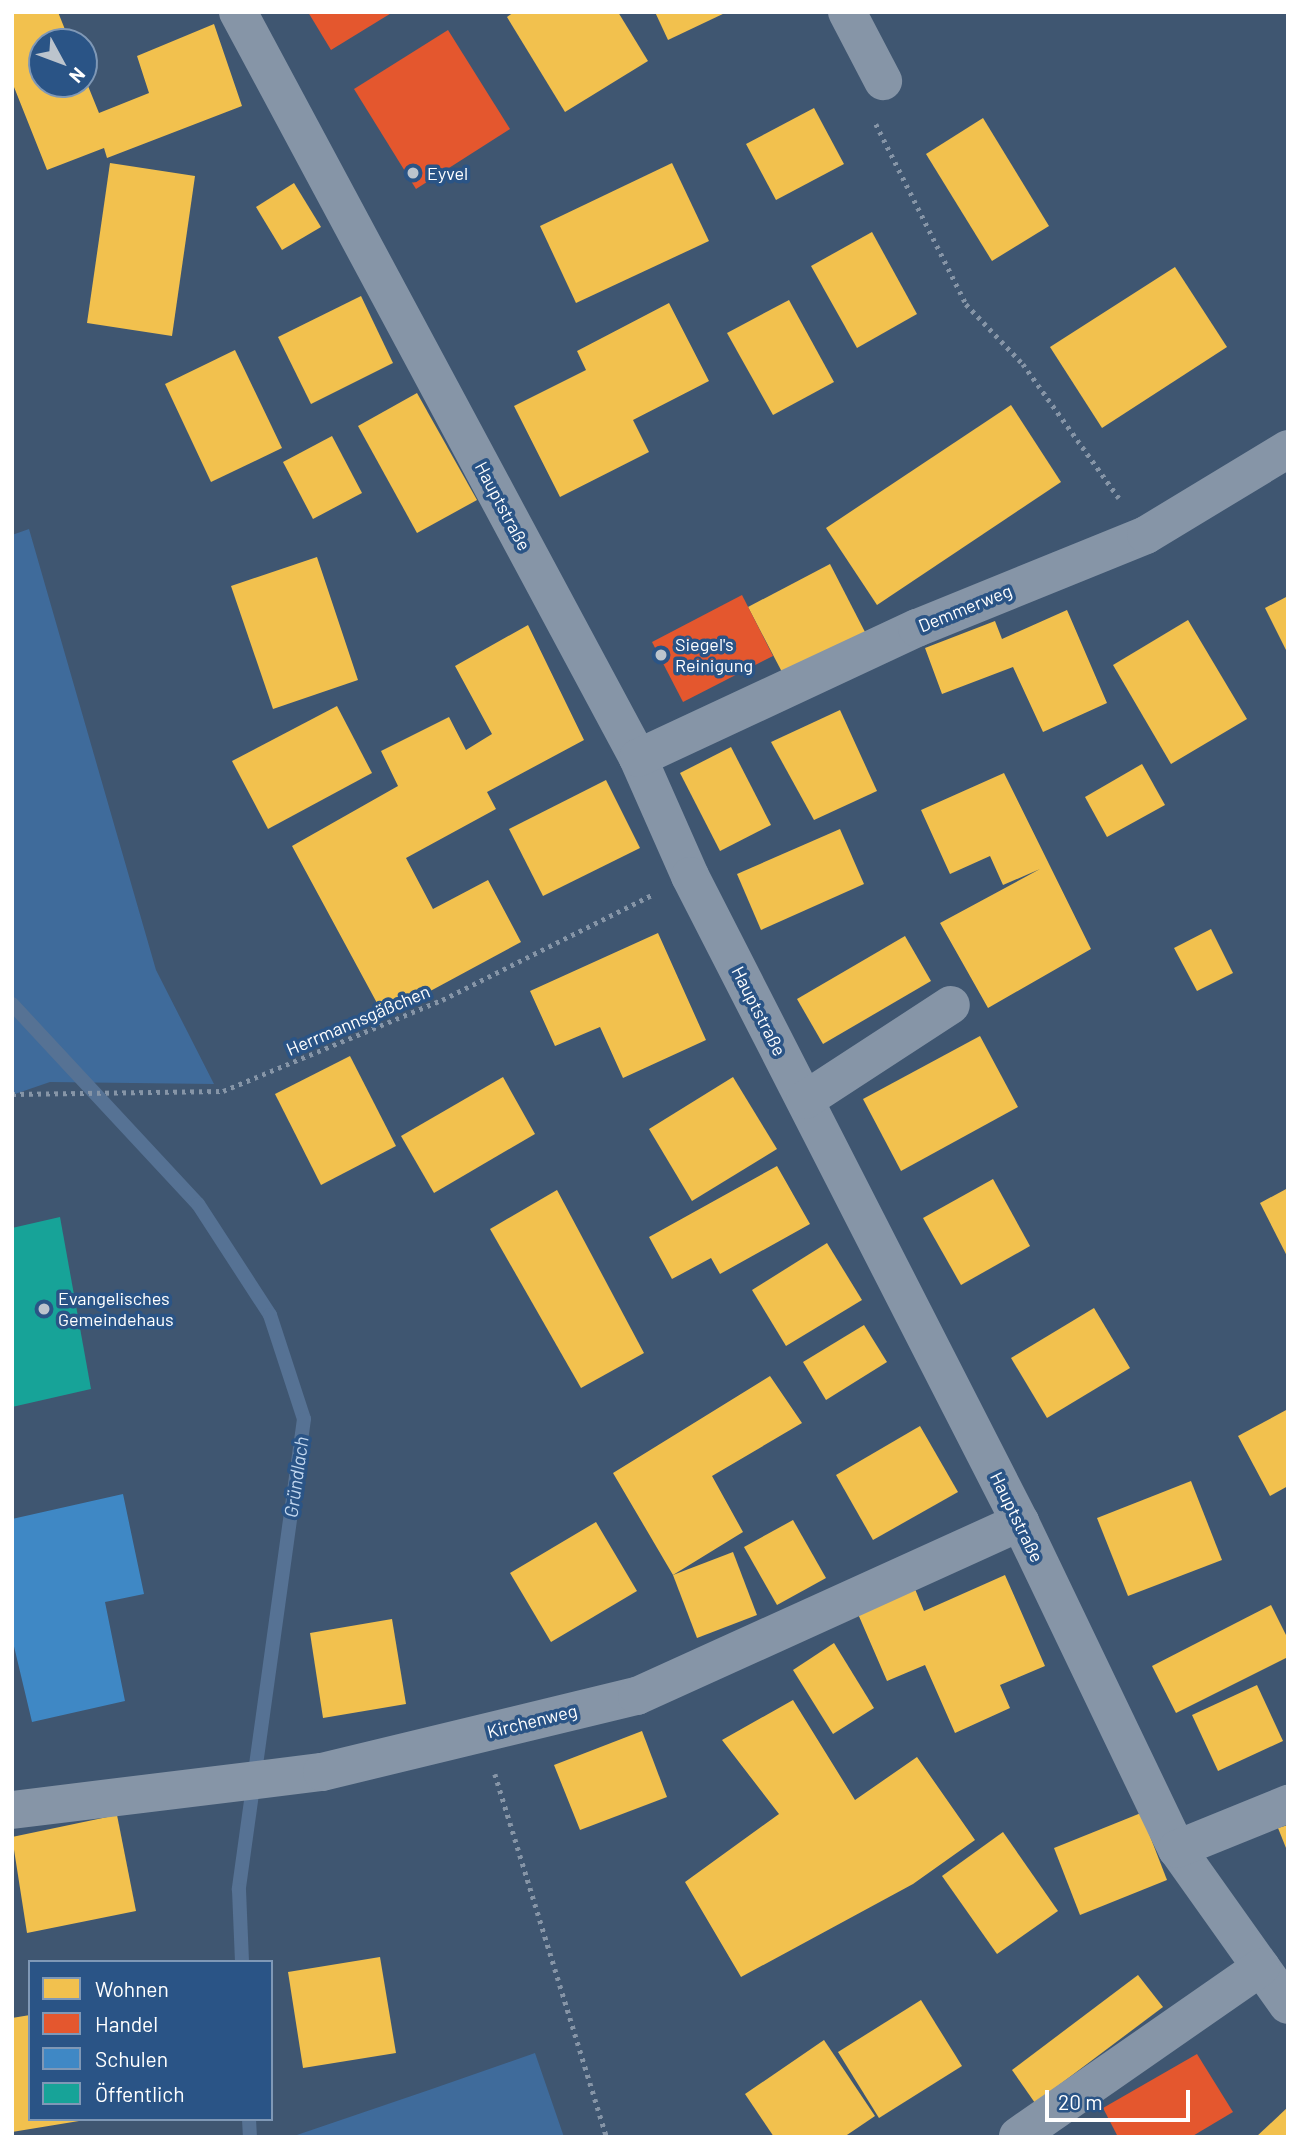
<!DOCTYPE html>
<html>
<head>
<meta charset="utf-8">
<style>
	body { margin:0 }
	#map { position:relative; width:1300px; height:2149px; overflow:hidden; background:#3f5671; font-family:Barlow,sans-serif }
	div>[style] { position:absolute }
	.green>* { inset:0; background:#3f6b9b }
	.homes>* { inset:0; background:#f2c14e }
	.shops>* { inset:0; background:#e4572e }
	.schools>* { inset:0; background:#3f88c5 }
	.public>* { inset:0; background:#17a398 }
	.stream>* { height:14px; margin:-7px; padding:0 7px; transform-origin:7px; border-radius:7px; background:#567294 }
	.path>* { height:4.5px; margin-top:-2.25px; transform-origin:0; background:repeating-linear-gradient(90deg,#8695a7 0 3.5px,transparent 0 8.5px) }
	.minor>* { height:38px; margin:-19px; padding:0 19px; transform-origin:19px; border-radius:19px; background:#8695a7 }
	.dots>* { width:19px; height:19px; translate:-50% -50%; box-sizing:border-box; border:4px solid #2a5486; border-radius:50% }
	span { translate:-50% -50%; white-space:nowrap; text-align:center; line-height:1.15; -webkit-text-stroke:7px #2a5486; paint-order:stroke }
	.poi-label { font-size:18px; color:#fff }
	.left { translate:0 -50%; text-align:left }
	.street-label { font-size:18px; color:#fff }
	.water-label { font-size:19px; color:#c2d7ef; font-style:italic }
	.frame { position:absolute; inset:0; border:14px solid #fff; pointer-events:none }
	.legend { position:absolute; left:28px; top:1960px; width:245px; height:161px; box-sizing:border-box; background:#2a5486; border:2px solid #7f98b6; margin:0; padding:9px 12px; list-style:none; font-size:21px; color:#fff }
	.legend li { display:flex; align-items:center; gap:14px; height:35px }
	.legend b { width:35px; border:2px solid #7f98b6 }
	.north { position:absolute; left:28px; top:28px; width:70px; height:70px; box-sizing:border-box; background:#2a5486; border:2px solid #7f98b6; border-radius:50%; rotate:131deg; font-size:19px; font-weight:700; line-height:28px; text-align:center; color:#fff }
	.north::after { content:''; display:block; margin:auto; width:24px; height:32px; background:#bcc4cd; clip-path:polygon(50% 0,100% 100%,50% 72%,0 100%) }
	.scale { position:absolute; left:1045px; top:2090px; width:145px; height:32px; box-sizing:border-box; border:4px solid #fff; border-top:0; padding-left:9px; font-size:21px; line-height:24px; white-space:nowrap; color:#fff; -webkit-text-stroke:5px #2a5486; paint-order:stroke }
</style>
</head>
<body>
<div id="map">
	<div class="green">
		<div style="clip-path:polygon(29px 529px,156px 970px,214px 1084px,50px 1082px,12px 1095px,12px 535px)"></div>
		<div style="clip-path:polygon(535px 2053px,564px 2137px,291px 2137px,429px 2090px)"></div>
	</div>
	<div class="homes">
		<div style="clip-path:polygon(12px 12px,58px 12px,70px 42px,42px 42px,42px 84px,84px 84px,84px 76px,99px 113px,149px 93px,137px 56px,214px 24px,242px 106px,107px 158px,104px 148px,47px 170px,12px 82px)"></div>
		<div style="clip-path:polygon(514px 12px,618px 12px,648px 61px,565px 112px,507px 17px)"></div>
		<div style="clip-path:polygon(655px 12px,727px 12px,668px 40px)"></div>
		<div style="clip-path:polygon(814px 108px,844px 164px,776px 200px,746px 144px)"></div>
		<div style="clip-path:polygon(983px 118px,1049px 226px,992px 261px,926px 154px)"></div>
		<div style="clip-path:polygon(110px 163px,195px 176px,172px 336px,87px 323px)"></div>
		<div style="clip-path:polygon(672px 163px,709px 241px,576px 303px,540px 226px)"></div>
		<div style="clip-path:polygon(294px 183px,321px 227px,282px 250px,256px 207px)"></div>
		<div style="clip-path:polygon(872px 232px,917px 314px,857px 348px,811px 266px)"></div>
		<div style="clip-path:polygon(1175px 267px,1227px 347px,1102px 428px,1050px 347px)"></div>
		<div style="clip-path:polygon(361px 296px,393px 363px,311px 404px,278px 337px)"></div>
		<div style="clip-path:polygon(789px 300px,834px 382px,773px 415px,727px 333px)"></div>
		<div style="clip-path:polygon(669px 303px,709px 381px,633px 420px,649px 452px,560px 497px,514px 406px,586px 370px,577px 351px)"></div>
		<div style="clip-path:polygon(235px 350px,282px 448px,211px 482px,165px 384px)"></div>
		<div style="clip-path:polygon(417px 393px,477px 500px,417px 533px,358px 426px)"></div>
		<div style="clip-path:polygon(1011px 405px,1061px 482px,877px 605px,826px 528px)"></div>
		<div style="clip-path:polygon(332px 436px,362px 493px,313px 519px,283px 462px)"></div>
		<div style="clip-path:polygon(317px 557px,358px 680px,273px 709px,231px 586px)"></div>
		<div style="clip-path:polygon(830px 564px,865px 632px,783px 674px,748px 607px)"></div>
		<div style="clip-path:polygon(1288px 596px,1288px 654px,1265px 608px)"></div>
		<div style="clip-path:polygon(1067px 610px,1107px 703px,1043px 732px,1013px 667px,942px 694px,925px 648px,995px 621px,1002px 639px)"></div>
		<div style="clip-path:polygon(1188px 620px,1247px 719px,1171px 764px,1113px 665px)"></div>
		<div style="clip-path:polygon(528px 625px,584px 740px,487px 792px,496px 809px,406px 858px,433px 909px,488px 880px,521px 942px,384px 1016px,292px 846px,398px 786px,381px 751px,449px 717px,466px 750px,492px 734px,455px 666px)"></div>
		<div style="clip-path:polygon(337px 706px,372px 773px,268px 829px,232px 761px)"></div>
		<div style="clip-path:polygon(840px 710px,877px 791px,814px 820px,771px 742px)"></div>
		<div style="clip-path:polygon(731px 747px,771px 825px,720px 851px,680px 773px)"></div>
		<div style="clip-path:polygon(1142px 764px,1165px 805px,1107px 837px,1085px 797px)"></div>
		<div style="clip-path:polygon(1004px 773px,1091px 949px,988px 1008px,940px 923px,1040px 869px,1003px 885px,990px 856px,950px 874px,921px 810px)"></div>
		<div style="clip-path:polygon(606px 780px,640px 848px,543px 896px,509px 829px)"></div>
		<div style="clip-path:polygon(840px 829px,864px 884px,761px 930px,737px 874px)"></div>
		<div style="clip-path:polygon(1211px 929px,1233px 973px,1197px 991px,1174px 948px)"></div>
		<div style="clip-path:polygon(658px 933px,706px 1040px,623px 1078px,600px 1027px,555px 1046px,530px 991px)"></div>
		<div style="clip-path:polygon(905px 936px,931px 981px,823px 1044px,797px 999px)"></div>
		<div style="clip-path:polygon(980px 1036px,1018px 1107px,901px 1171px,863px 1099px)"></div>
		<div style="clip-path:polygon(350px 1056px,396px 1146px,321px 1185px,275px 1094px)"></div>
		<div style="clip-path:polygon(503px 1077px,535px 1134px,434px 1193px,401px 1136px)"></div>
		<div style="clip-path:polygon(733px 1077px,777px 1149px,692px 1201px,649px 1129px)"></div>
		<div style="clip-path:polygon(777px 1166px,810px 1224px,720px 1274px,711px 1258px,672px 1279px,649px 1237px)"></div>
		<div style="clip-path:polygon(993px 1179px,1030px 1246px,961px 1285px,923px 1218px)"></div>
		<div style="clip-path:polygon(1288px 1188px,1288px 1258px,1260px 1203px)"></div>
		<div style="clip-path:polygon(557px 1190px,644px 1353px,581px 1388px,490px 1229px)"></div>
		<div style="clip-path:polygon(827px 1243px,862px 1300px,786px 1346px,752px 1290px)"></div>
		<div style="clip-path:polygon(1094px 1308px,1130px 1368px,1047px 1418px,1011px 1358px)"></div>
		<div style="clip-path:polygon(864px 1325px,887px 1362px,826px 1400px,803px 1362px)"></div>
		<div style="clip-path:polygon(770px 1376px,802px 1423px,712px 1476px,743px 1532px,673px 1575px,613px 1473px)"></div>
		<div style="clip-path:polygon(1288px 1409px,1288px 1486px,1270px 1496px,1238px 1436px)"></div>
		<div style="clip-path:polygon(920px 1426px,958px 1492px,873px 1540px,836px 1475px)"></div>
		<div style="clip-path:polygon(1191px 1481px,1222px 1560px,1128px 1596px,1097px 1518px)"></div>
		<div style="clip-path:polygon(793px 1520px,826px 1578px,777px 1605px,744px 1547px)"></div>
		<div style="clip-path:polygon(596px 1522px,637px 1591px,551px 1642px,510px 1573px)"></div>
		<div style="clip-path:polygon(733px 1552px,757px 1615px,697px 1638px,673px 1575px)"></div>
		<div style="clip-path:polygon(1005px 1575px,1045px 1666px,1000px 1685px,1010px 1708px,955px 1733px,925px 1665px,887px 1681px,858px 1614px,915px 1589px,924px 1611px)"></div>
		<div style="clip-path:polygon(1271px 1605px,1288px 1639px,1288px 1657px,1176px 1713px,1152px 1666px)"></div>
		<div style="clip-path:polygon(392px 1619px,406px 1704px,323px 1718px,310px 1633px)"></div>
		<div style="clip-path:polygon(834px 1643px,874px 1708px,833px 1734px,793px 1670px)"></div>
		<div style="clip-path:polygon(1257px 1685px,1283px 1741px,1218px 1771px,1192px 1715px)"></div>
		<div style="clip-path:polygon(793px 1700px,855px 1800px,917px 1757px,975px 1840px,913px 1884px,741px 1977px,685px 1882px,779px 1814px,722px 1740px)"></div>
		<div style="clip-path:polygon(642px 1731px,667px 1797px,580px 1830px,554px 1765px)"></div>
		<div style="clip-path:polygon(1141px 1813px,1167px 1880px,1080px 1915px,1054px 1848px)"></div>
		<div style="clip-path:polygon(117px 1815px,136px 1911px,27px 1933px,12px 1837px)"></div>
		<div style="clip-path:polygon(1288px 1825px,1288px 1853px,1278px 1828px)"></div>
		<div style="clip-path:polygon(1003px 1832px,1058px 1911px,997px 1954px,942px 1876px)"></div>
		<div style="clip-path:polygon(380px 1957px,396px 2053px,303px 2068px,288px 1972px)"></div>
		<div style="clip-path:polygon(1138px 1975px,1163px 2007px,1035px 2103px,1012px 2070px)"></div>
		<div style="clip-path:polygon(921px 2000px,962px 2066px,879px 2118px,838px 2052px)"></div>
		<div style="clip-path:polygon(30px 2015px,30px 2119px,79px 2121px,12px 2132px,12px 2018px)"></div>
		<div style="clip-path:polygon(824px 2040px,875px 2116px,844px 2137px,774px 2137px,745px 2094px)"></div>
		<div style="clip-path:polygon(1288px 2107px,1288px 2137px,1256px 2137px)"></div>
	</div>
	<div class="shops">
		<div style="clip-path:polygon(308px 12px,393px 12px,331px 50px)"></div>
		<div style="clip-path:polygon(448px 30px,510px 129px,416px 189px,354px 89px)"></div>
		<div style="clip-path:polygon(742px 595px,773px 656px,683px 702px,652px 642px)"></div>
		<div style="clip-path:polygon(1197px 2054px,1233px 2112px,1191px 2137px,1118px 2137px,1103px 2108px)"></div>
	</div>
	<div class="schools">
		<div style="clip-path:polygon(123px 1494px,144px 1594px,105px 1602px,125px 1701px,32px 1722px,12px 1638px,12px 1519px)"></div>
	</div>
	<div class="public">
		<div style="clip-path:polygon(60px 1217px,91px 1389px,12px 1407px,12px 1228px)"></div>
	</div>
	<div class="stream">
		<div style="left:12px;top:1004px;width:273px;rotate:47.1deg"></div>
		<div style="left:198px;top:1204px;width:132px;rotate:57deg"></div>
		<div style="left:270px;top:1315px;width:109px;rotate:71.9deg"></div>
		<div style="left:304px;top:1419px;width:475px;rotate:97.9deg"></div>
		<div style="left:239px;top:1890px;width:72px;rotate:87.6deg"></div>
		<div style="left:249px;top:2119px;width:18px;rotate:87deg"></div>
	</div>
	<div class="path">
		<div style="left:876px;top:124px;width:201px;rotate:63.4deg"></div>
		<div style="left:966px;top:304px;width:83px;rotate:46.5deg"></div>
		<div style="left:1023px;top:364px;width:165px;rotate:54.4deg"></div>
		<div style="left:12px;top:1094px;width:211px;rotate:-0.8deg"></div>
		<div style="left:223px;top:1091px;width:237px;rotate:-22.6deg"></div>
		<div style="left:442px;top:1000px;width:235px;rotate:-26.6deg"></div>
		<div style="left:495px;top:1774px;width:380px;rotate:72.9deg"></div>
	</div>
	<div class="minor">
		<div style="left:238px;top:12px;width:846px;rotate:61.8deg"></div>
		<div style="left:638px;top:758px;width:129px;rotate:66.2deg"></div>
		<div style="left:690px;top:876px;width:725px;rotate:62.94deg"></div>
		<div style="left:1020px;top:1522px;width:363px;rotate:64.4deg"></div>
		<div style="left:1177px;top:1849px;width:191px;rotate:54.6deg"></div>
		<div style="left:847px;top:12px;width:78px;rotate:62.4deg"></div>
		<div style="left:638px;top:758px;width:308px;rotate:-25deg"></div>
		<div style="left:917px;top:628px;width:247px;rotate:-22.1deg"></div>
		<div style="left:1146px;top:535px;width:166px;rotate:-31.2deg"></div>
		<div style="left:805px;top:1100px;width:174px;rotate:-33.1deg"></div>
		<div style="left:12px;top:1810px;width:312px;rotate:-7deg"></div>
		<div style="left:322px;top:1772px;width:324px;rotate:-13.6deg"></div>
		<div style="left:637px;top:1696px;width:421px;rotate:-24.4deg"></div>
		<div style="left:1177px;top:1849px;width:120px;rotate:-22.1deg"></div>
		<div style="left:1018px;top:2136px;width:296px;rotate:-34.8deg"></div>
	</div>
	<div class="dots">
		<div style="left:413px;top:173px;background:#bcc4cd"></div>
		<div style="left:661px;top:655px;background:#bcc4cd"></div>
		<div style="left:44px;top:1309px;background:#bcc4cd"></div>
	</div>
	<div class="poi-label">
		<span class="left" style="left:427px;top:173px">Eyvel</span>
		<span class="left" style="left:675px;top:655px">Siegel's<br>Reinigung</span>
		<span class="left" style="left:58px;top:1309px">Evangelisches<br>Gemeindehaus</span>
	</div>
	<div class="street-label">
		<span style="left:503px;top:506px;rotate:62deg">Hauptstraße</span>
		<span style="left:965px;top:608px;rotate:-22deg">Demmerweg</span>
		<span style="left:759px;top:1011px;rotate:63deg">Hauptstraße</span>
		<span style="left:358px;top:1020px;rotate:-23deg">Herrmannsgäßchen</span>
		<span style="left:1017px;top:1517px;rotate:64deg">Hauptstraße</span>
		<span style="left:532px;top:1721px;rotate:-14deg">Kirchenweg</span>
	</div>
	<div class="water-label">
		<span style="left:296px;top:1477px;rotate:-82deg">Gründlach</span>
	</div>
	<div class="frame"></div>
	<ul class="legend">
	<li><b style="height:19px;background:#f2c14e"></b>Wohnen</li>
	<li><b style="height:19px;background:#e4572e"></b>Handel</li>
	<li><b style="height:19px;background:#3f88c5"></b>Schulen</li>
	<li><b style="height:19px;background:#17a398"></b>Öffentlich</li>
	</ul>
	<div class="north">N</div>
	<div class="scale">20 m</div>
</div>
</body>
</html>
